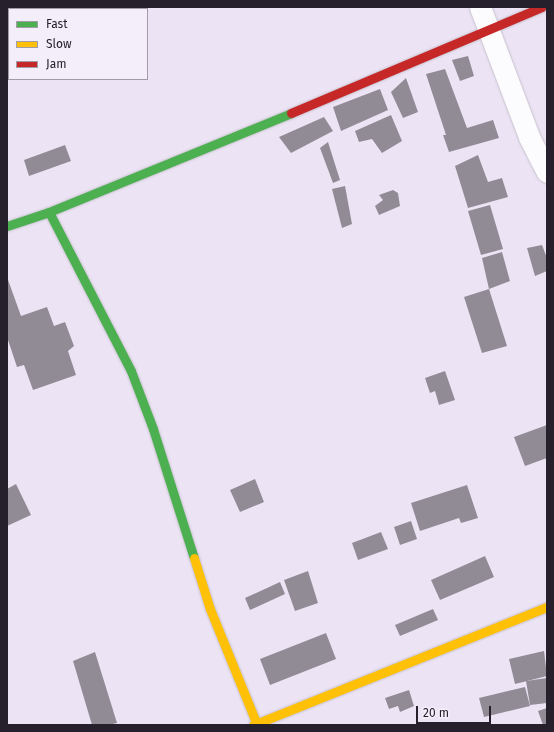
<!DOCTYPE html>
<html>
<head>
<meta charset="utf-8">
<style>
	body { margin:0 }
	#map { position:relative; width:554px; height:732px; overflow:hidden; background:#ece4f4; font-family:"Fira Sans",sans-serif }
	div>[style] { position:absolute }
	.building>* { inset:0; background:#918b96 }
	.roads { filter:drop-shadow(0 0 1px #c8c1ce) drop-shadow(0 0 1px #c8c1ce) }
	.street>* { height:21px; margin:-10.5px; padding:0 10.5px; transform-origin:10.5px; border-radius:10.5px; background:#fcfbfd }
	.fast>* { height:9px; margin:-4.5px; padding:0 4.5px; transform-origin:4.5px; border-radius:4.5px; background:#4caf50 }
	.slow>* { height:9px; margin:-4.5px; padding:0 4.5px; transform-origin:4.5px; border-radius:4.5px; background:#ffc107 }
	.jam>* { height:9px; margin:-4.5px; padding:0 4.5px; transform-origin:4.5px; border-radius:4.5px; background:#c62828 }
	span { translate:-50% -50%; white-space:nowrap; text-align:center; line-height:1.15; -webkit-text-stroke:4px #f4eefb; paint-order:stroke }
	.frame { position:absolute; inset:0; border:8px solid #25202b; pointer-events:none }
	.legend { position:absolute; left:8px; top:8px; width:140px; height:72px; box-sizing:border-box; background:#f4eefb; border:1px solid #a19ca8; margin:0; padding:5px 7px; list-style:none; font-size:12px; color:#25202b }
	.legend li { display:flex; align-items:center; gap:8px; height:20px }
	.legend b { width:20px; border:1px solid #a19ca8 }
	.scale { position:absolute; left:416px; top:706px; width:75px; height:18px; box-sizing:border-box; border:2px solid #25202b; border-top:0; padding-left:5px; font-size:12px; line-height:14px; white-space:nowrap; color:#25202b; -webkit-text-stroke:3px #f4eefb; paint-order:stroke }
</style>
</head>
<body>
<div id="map">
	<div class="building">
		<div style="clip-path:polygon(74px 7px,101px 7px,101px 9px,69px 9px)"></div>
		<div style="clip-path:polygon(9px 27px,9px 50px,7px 51px,7px 28px)"></div>
		<div style="clip-path:polygon(468px 56px,474px 76px,460px 81px,452px 60px)"></div>
		<div style="clip-path:polygon(445px 69px,467px 128px,493px 120px,499px 138px,449px 152px,443px 135px,446px 135px,426px 74px)"></div>
		<div style="clip-path:polygon(406px 78px,418px 112px,403px 118px,391px 92px)"></div>
		<div style="clip-path:polygon(380px 89px,388px 110px,341px 131px,333px 107px)"></div>
		<div style="clip-path:polygon(391px 115px,402px 141px,382px 153px,372px 139px,359px 142px,355px 131px)"></div>
		<div style="clip-path:polygon(324px 117px,333px 131px,291px 153px,279px 137px)"></div>
		<div style="clip-path:polygon(328px 142px,340px 180px,333px 183px,320px 148px)"></div>
		<div style="clip-path:polygon(65px 145px,71px 161px,29px 176px,24px 160px)"></div>
		<div style="clip-path:polygon(478px 155px,488px 182px,502px 178px,508px 197px,468px 208px,455px 166px)"></div>
		<div style="clip-path:polygon(345px 186px,352px 224px,342px 228px,332px 189px)"></div>
		<div style="clip-path:polygon(393px 190px,398px 193px,400px 206px,379px 215px,375px 206px,383px 200px,379px 195px)"></div>
		<div style="clip-path:polygon(490px 205px,503px 249px,481px 255px,468px 211px)"></div>
		<div style="clip-path:polygon(542px 245px,547px 258px,547px 271px,535px 276px,527px 248px)"></div>
		<div style="clip-path:polygon(502px 252px,510px 281px,489px 289px,482px 258px)"></div>
		<div style="clip-path:polygon(7px 277px,21px 316px,47px 307px,54px 326px,65px 322px,74px 346px,68px 351px,76px 375px,33px 390px,24px 365px,17px 367px,7px 337px)"></div>
		<div style="clip-path:polygon(489px 289px,507px 346px,482px 353px,464px 297px)"></div>
		<div style="clip-path:polygon(445px 371px,455px 400px,439px 405px,435px 391px,430px 393px,425px 378px)"></div>
		<div style="clip-path:polygon(547px 425px,547px 458px,525px 466px,514px 437px)"></div>
		<div style="clip-path:polygon(255px 479px,264px 502px,240px 512px,230px 490px)"></div>
		<div style="clip-path:polygon(16px 484px,31px 515px,7px 526px,7px 489px)"></div>
		<div style="clip-path:polygon(467px 485px,478px 518px,461px 523px,459px 518px,420px 531px,411px 503px)"></div>
		<div style="clip-path:polygon(411px 521px,417px 539px,400px 545px,394px 527px)"></div>
		<div style="clip-path:polygon(381px 532px,388px 549px,358px 560px,352px 543px)"></div>
		<div style="clip-path:polygon(485px 556px,494px 577px,440px 600px,431px 580px)"></div>
		<div style="clip-path:polygon(308px 571px,318px 603px,295px 611px,284px 580px)"></div>
		<div style="clip-path:polygon(280px 582px,285px 594px,250px 610px,245px 598px)"></div>
		<div style="clip-path:polygon(433px 609px,438px 620px,400px 636px,395px 625px)"></div>
		<div style="clip-path:polygon(326px 633px,336px 659px,270px 685px,260px 659px)"></div>
		<div style="clip-path:polygon(544px 651px,547px 676px,515px 684px,509px 659px)"></div>
		<div style="clip-path:polygon(95px 652px,117px 723px,108px 725px,92px 725px,73px 661px)"></div>
		<div style="clip-path:polygon(547px 678px,547px 703px,530px 705px,526px 681px)"></div>
		<div style="clip-path:polygon(525px 687px,530px 706px,484px 717px,479px 698px)"></div>
		<div style="clip-path:polygon(409px 690px,414px 706px,400px 712px,398px 706px,389px 709px,385px 698px)"></div>
		<div style="clip-path:polygon(547px 708px,547px 725px,543px 725px,538px 711px)"></div>
	</div>
	<div class="roads">
		<div class="street">
			<div style="left:480px;top:7px;width:139px;rotate:69.3deg"></div>
			<div style="left:529px;top:137px;width:39px;rotate:63deg"></div>
		</div>
		<div class="fast">
			<div style="left:49px;top:212px;width:179px;rotate:62.7deg"></div>
			<div style="left:131px;top:371px;width:62px;rotate:69.2deg"></div>
			<div style="left:153px;top:429px;width:135px;rotate:72.4deg"></div>
			<div style="left:7px;top:226px;width:44px;rotate:-18.4deg"></div>
			<div style="left:49px;top:212px;width:261px;rotate:-22.2deg"></div>
		</div>
		<div class="slow">
			<div style="left:194px;top:558px;width:53px;rotate:72.6deg"></div>
			<div style="left:210px;top:609px;width:125px;rotate:67.9deg"></div>
			<div style="left:253px;top:725px;width:317px;rotate:-21.9deg"></div>
		</div>
		<div class="jam">
			<div style="left:291px;top:113px;width:272px;rotate:-22.9deg"></div>
		</div>
	</div>
	<div class="frame"></div>
	<ul class="legend">
	<li><b style="height:5px;background:#4caf50"></b>Fast</li>
	<li><b style="height:5px;background:#ffc107"></b>Slow</li>
	<li><b style="height:5px;background:#c62828"></b>Jam</li>
	</ul>
	<div class="scale">20 m</div>
</div>
</body>
</html>
